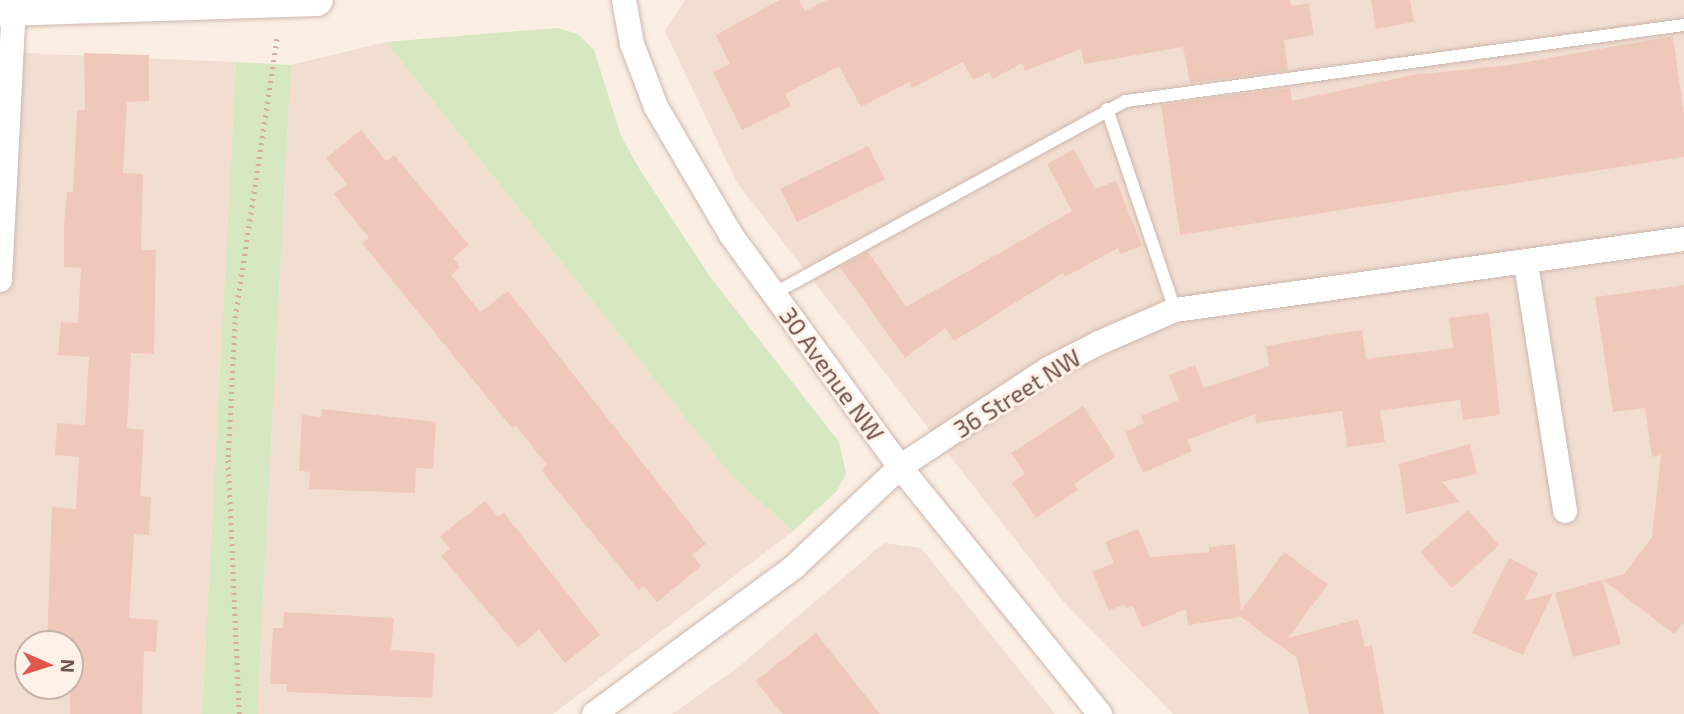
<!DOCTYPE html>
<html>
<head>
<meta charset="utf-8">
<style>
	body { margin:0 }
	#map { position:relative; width:1684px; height:714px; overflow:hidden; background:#fbeee2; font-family:"Exo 2",sans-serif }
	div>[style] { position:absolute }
	.residential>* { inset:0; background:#f2ded1 }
	.green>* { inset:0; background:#d7e7c2 }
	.building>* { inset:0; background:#efc8bb }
	.path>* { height:4.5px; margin-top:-2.25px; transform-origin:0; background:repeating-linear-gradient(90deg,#d3ab9f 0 2px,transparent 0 7px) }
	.roads { filter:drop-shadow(0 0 2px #ceb6ad) drop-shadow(0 0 2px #ceb6ad) }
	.service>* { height:12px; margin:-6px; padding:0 6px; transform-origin:6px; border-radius:6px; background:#fff }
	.minor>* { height:24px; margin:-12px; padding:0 12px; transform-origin:12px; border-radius:12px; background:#fff }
	.tertiary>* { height:32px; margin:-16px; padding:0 16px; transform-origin:16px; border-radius:16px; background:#fff }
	span { translate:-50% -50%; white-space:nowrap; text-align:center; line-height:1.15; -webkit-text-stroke:6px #fef2e8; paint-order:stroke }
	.street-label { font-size:24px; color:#71524a }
	.north { position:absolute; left:14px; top:630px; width:70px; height:70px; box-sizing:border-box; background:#fef2e8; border:2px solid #c6b2a9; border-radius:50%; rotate:93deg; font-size:19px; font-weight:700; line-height:28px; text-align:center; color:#71524a }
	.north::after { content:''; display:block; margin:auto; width:24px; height:32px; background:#df574d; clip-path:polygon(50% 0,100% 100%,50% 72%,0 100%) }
</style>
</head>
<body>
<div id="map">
	<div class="residential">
		<div style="clip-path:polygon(685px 0,1684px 0,1684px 714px,1173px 714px,1063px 601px,737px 183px,665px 31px)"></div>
		<div style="clip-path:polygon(386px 42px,731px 475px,793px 531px,553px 714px,257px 714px,291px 65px)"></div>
		<div style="clip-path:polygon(evenodd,0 52px,236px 62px,202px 714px,0 714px,0 52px,28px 644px,70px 644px,70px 686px,28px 686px,28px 644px)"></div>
		<div style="clip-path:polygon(884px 543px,921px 548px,1055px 714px,672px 714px,736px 669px)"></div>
	</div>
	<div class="green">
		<div style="clip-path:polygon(557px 28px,578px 34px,594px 50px,621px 136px,640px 170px,711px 278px,839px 442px,846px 473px,837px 491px,793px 531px,731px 475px,386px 42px)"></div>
		<div style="clip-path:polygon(236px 62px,291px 65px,257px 714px,202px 714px)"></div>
	</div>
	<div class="building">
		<div style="clip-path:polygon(780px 0,799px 0,805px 11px,827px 0,1290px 0,1291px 6px,1309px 3px,1314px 35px,1284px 40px,1288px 70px,1190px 83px,1183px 47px,1084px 64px,1081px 49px,1025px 71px,1022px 63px,993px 79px,989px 72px,973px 80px,963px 62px,912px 88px,909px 82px,861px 107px,839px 66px,785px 94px,791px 106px,742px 130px,713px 72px,730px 64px,716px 35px)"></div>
		<div style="clip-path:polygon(1371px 0,1410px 0,1414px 22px,1376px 29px)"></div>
		<div style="clip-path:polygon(1673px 36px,1684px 115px,1684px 157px,1180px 235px,1161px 105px,1290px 88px,1292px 101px,1412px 75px,1510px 65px)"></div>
		<div style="clip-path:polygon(84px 53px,149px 55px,149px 101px,127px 102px,123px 173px,143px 174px,141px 250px,156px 250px,154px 354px,131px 353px,127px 428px,144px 430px,140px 496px,151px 497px,149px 535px,134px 534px,129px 618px,158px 620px,156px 652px,144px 651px,142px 714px,70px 714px,70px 644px,47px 644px,52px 507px,76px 509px,79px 457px,55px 455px,57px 423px,85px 425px,89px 357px,58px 355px,61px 322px,78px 323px,81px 268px,64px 267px,64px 224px,67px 192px,73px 192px,77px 110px,85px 110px)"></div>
		<div style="clip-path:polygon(361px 130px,386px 161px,394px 155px,469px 245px,453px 258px,460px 267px,451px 275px,480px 312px,508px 291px,706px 544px,692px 555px,701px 566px,657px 602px,644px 586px,639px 590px,579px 517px,541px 470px,547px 465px,516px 426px,512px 428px,362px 243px,369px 238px,334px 194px,347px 184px,326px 158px)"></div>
		<div style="clip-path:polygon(868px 146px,885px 179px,797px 222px,780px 189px)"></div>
		<div style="clip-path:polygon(1074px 149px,1095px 189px,1116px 181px,1142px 246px,1120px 254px,1118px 248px,1065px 277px,1063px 273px,954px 341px,945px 328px,905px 358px,840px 267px,868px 252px,906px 307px,1072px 211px,1047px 164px)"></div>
		<div style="clip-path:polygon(1684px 285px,1684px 622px,1674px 634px,1603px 580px,1624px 574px,1652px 537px,1661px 455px,1652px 457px,1645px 408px,1613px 412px,1595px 297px)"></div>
		<div style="clip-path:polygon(1489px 313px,1500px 415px,1463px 420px,1460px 400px,1380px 411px,1385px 442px,1347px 447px,1342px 411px,1256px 423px,1255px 414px,1187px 440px,1192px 451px,1143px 473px,1125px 432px,1144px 423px,1141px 416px,1179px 400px,1169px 375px,1195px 365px,1204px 388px,1269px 366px,1266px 346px,1334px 334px,1362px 330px,1366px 359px,1453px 348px,1449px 318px)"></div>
		<div style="clip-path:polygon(1083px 406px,1116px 457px,1074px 484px,1078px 490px,1036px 518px,1012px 483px,1025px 474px,1011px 453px)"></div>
		<div style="clip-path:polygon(322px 409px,436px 422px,433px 469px,416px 468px,415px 493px,309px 489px,310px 472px,299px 471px,302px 415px,321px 417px)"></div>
		<div style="clip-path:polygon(1470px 444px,1477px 474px,1442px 482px,1460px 502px,1406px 514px,1399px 464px)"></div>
		<div style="clip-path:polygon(485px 501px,498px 517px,504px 513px,600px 635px,565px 663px,539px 630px,518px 647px,441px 556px,450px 549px,440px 536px)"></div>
		<div style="clip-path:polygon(1468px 510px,1499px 545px,1452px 588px,1420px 552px)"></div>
		<div style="clip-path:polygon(1138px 529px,1150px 557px,1209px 552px,1209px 547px,1235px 544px,1241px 611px,1284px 552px,1328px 584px,1288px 638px,1358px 619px,1365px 647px,1372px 645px,1384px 714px,1309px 714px,1297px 658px,1241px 617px,1188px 625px,1186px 609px,1142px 628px,1133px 606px,1126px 608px,1124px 604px,1109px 611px,1092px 572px,1114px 563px,1105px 542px)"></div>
		<div style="clip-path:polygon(1509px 558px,1538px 573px,1524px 601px,1553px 593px,1523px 655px,1472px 633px)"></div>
		<div style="clip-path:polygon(1602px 580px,1621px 644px,1573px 657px,1555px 593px)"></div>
		<div style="clip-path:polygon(284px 612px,394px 618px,391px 650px,435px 653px,432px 698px,287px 692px,287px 684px,270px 684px,273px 628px,283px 628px)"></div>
		<div style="clip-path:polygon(816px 633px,880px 714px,783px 714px,773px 703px,756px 681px)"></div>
	</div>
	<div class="path">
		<div style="left:239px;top:714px;width:257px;rotate:-92.5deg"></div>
		<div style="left:228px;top:457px;width:139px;rotate:-87.1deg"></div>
		<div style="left:235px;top:318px;width:285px;rotate:-81.5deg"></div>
	</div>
	<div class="roads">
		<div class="service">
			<div style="left:1107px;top:109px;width:212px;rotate:71.3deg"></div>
			<div style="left:773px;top:294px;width:402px;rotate:-28.7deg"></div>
			<div style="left:1126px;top:101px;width:563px;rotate:-7.76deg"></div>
		</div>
		<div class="minor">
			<div style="left:624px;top:0;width:45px;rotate:79.7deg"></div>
			<div style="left:632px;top:44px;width:67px;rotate:69.1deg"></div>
			<div style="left:656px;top:107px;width:148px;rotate:59.6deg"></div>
			<div style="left:731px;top:235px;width:287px;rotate:53.9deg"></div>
			<div style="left:900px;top:467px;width:318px;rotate:51deg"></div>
			<div style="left:1526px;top:264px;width:250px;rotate:81deg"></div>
			<div style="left:0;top:280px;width:280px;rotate:-87.1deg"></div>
			<div style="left:594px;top:714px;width:248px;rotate:-36.3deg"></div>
			<div style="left:794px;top:567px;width:146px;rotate:-43.3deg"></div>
			<div style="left:900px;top:467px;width:178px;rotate:-33.5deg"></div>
			<div style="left:1048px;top:369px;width:57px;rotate:-27deg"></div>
			<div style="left:1099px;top:343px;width:83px;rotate:-23.5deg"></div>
			<div style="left:1175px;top:310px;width:514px;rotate:-7.94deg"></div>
		</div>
		<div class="tertiary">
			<div style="left:0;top:10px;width:317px;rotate:-1.8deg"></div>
		</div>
	</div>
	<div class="street-label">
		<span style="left:832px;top:374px;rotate:54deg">30 Avenue NW</span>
		<span style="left:1017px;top:393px;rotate:-32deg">36 Street NW</span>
	</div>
	<div class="north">N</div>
</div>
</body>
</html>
